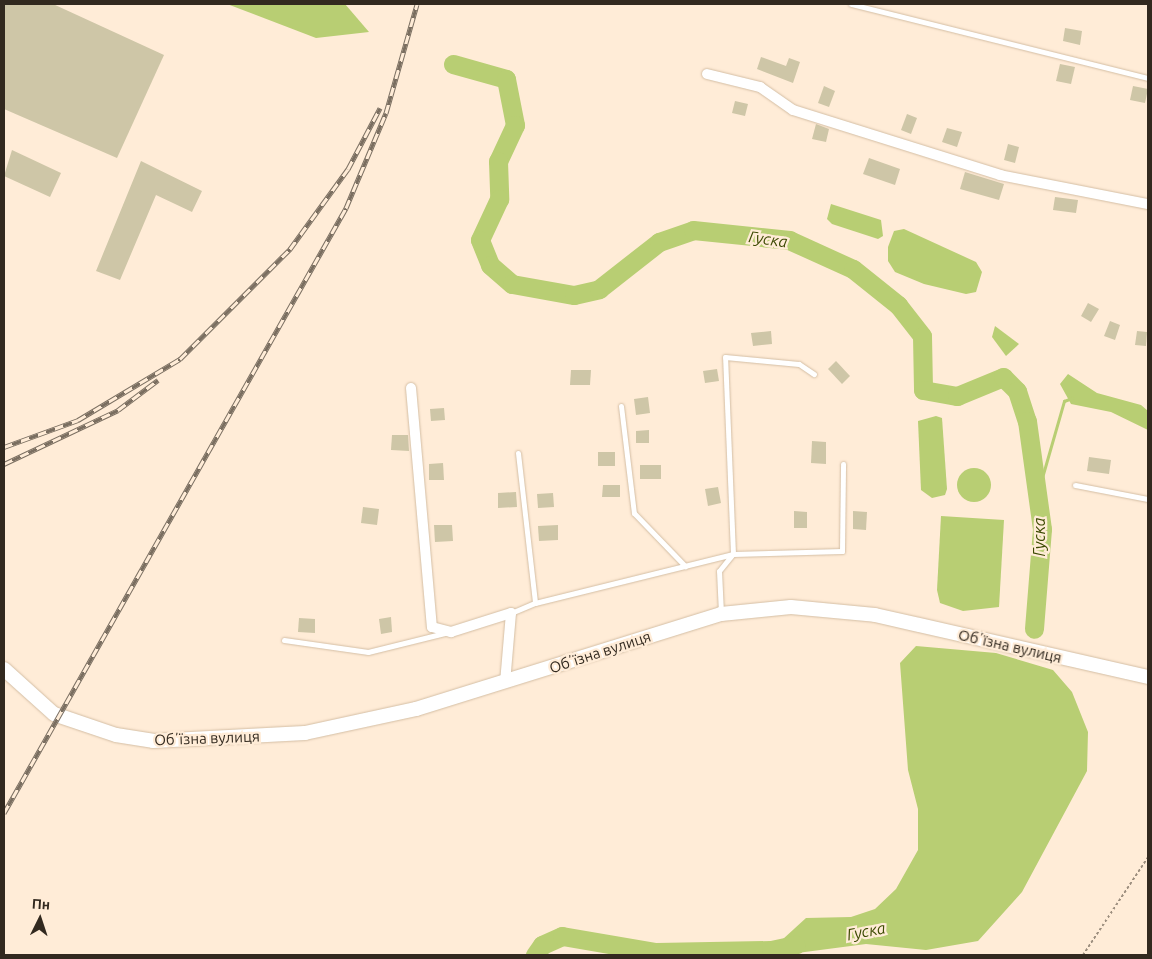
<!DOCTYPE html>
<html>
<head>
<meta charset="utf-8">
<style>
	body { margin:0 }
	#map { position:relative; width:1152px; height:959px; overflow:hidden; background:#ffecd7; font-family:Ubuntu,sans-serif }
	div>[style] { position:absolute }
	.water>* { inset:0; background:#b8ce73 }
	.round { border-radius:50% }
	.stream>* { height:3px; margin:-1.5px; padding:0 1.5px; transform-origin:1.5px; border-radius:1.5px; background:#b8ce73 }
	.river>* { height:19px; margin:-9.5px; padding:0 9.5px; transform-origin:9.5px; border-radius:9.5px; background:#b8ce73 }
	.building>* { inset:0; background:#cec6a7 }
	.path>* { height:2px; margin-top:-1px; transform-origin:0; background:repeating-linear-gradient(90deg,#9c8e7e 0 2.5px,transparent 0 5px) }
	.roads { filter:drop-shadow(0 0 1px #d4bea4) drop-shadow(0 0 1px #d4bea4) }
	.service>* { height:5px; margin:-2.5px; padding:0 2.5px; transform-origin:2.5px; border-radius:2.5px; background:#fff }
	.minor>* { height:10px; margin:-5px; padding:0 5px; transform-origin:5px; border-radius:5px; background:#fff }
	.tertiary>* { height:14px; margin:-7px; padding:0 7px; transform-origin:7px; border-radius:7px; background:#fff }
	.rail>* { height:5px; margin-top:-2.5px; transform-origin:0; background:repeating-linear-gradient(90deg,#ffecd7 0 9px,#7a6e60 0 18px); box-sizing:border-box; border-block:1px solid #7a6e60 }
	span { translate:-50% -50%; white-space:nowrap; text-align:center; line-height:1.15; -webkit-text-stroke:4.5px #ffecd7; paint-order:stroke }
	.street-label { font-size:15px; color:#32291f }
	.water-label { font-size:16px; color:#3d4a03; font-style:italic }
	.frame { position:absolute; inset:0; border:5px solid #32291f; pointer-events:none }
	.north { position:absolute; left:15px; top:894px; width:50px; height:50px; -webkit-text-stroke:4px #ffecd7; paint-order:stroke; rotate:4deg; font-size:14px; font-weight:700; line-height:20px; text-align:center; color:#32291f }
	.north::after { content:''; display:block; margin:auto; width:18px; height:22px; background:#32291f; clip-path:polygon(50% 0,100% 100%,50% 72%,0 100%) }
</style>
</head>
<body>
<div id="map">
	<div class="water">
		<div style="clip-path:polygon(227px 4px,345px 4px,369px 32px,316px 38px)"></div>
		<div style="clip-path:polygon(831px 204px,881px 220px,883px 236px,878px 239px,832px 224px,827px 219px)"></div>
		<div style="clip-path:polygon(904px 229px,976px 262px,982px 272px,976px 292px,966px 294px,924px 284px,895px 272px,888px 261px,888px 247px,894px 231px)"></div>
		<div style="clip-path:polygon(995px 326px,1019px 344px,1006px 356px,992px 337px)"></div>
		<div style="clip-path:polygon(1068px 374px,1097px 393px,1141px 405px,1148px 411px,1148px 430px,1111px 412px,1071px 404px,1060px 384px)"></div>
		<div style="clip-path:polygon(936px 416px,942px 418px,947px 489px,945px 495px,932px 498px,921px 490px,918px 421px)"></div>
		<div class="round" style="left:957px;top:468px;width:34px;height:34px"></div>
		<div style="clip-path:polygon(941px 516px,1004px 520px,999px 607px,963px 611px,940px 603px,937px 590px)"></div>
		<div style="clip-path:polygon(916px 646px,996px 653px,1053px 670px,1072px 692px,1088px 732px,1087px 771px,1022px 892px,978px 941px,926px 950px,866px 944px,782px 955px,771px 950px,806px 918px,851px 917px,875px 909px,896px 889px,918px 850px,918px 809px,908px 770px,900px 663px)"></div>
	</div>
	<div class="stream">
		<div style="left:1037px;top:495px;width:98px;rotate:-74deg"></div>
		<div style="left:1064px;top:401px;width:9px;rotate:-21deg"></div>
	</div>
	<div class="river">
		<div style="left:453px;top:64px;width:55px;rotate:15.8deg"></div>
		<div style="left:506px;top:79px;width:47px;rotate:78.9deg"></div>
		<div style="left:515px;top:125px;width:40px;rotate:115deg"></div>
		<div style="left:498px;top:161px;width:38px;rotate:88deg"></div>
		<div style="left:499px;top:199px;width:45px;rotate:114.9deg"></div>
		<div style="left:480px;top:240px;width:27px;rotate:68deg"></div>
		<div style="left:490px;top:265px;width:29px;rotate:41deg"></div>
		<div style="left:512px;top:284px;width:63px;rotate:10.1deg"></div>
		<div style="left:574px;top:295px;width:26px;rotate:-13deg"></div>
		<div style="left:599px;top:289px;width:76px;rotate:-38.1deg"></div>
		<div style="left:659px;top:242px;width:36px;rotate:-19deg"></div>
		<div style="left:693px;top:230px;width:97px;rotate:5.9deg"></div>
		<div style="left:789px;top:240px;width:70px;rotate:24.4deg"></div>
		<div style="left:853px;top:269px;width:58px;rotate:38.7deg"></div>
		<div style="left:898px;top:305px;width:39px;rotate:52deg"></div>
		<div style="left:922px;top:336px;width:54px;rotate:88.9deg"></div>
		<div style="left:923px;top:390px;width:35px;rotate:10deg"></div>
		<div style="left:957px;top:396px;width:50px;rotate:-22.4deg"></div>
		<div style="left:1003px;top:377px;width:20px;rotate:45deg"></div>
		<div style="left:1017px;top:391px;width:32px;rotate:72deg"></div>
		<div style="left:1027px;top:421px;width:109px;rotate:82.1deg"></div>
		<div style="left:1042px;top:529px;width:100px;rotate:94.6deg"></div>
		<div style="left:535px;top:955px;width:12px;rotate:-55deg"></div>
		<div style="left:542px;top:945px;width:22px;rotate:-24deg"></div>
		<div style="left:562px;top:936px;width:95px;rotate:9.7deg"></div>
		<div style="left:656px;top:952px;width:115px;rotate:-1deg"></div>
		<div style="left:771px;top:950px;width:25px;rotate:-12deg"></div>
	</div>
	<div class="building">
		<div style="clip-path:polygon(4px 4px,53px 4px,164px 55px,117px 158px,4px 109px)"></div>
		<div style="clip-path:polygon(1065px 28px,1082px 31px,1080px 45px,1063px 41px)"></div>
		<div style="clip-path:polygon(761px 57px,786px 66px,789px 58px,800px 62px,793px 83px,757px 69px)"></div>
		<div style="clip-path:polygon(1060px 64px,1075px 67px,1071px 84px,1056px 81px)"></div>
		<div style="clip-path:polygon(824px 86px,835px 91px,829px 107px,818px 103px)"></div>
		<div style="clip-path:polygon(1133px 86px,1148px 89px,1145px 103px,1130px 100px)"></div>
		<div style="clip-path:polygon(735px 101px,748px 104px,745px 116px,732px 113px)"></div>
		<div style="clip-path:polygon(907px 114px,917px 118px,911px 134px,901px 130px)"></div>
		<div style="clip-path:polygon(816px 124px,829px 129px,826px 142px,812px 139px)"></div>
		<div style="clip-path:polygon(947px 128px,962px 132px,957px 147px,942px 142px)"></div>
		<div style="clip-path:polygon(1008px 144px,1019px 147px,1015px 163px,1004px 160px)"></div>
		<div style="clip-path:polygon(12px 150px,61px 173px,50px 197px,4px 176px)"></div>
		<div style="clip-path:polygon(869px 158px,900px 169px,895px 185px,863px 174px)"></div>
		<div style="clip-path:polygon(141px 161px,202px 191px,192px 212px,156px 195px,120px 280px,96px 271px)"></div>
		<div style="clip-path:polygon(965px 172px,1004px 184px,999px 200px,960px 189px)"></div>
		<div style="clip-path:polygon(1055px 197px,1078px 200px,1076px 213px,1053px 210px)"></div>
		<div style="clip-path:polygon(1088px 303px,1099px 309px,1091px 322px,1081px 316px)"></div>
		<div style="clip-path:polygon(1110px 321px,1120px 325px,1115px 340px,1104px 336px)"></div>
		<div style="clip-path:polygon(771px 331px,772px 344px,753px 346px,751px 333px)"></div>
		<div style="clip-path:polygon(1137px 331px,1147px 332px,1146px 346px,1135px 345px)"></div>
		<div style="clip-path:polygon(836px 361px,850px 376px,842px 384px,828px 369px)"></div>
		<div style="clip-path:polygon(717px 369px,719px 381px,705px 383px,703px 371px)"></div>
		<div style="clip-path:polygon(571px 370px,591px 370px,590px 385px,570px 385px)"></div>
		<div style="clip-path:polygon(648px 397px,650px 413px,636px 415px,634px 399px)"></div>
		<div style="clip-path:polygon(444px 408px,445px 420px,431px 421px,430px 409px)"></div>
		<div style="clip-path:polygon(649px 430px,649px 443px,636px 443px,636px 431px)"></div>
		<div style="clip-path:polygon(392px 435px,408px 435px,409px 451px,391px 450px)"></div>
		<div style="clip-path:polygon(812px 441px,826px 442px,826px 464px,811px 463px)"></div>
		<div style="clip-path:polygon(598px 452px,615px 452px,615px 466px,598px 466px)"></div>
		<div style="clip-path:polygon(1089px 457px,1111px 460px,1109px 474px,1087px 471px)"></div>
		<div style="clip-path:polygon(443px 463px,444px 480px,429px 480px,429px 464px)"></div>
		<div style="clip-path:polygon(640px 465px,661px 465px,661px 479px,640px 479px)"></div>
		<div style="clip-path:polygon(603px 485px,620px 485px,620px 497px,602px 497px)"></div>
		<div style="clip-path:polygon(718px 487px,721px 503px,708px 506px,705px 489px)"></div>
		<div style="clip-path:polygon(516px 492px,517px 507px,498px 508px,498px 493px)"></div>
		<div style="clip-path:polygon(553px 493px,554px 507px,538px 508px,537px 494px)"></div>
		<div style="clip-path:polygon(363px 507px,379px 509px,377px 525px,361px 523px)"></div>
		<div style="clip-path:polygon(794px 511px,807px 512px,807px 528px,794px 528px)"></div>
		<div style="clip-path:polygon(853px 511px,867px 512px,866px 530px,853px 529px)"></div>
		<div style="clip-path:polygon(434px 525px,452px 525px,453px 541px,435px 542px)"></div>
		<div style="clip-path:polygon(558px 525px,558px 540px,539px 541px,538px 526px)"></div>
		<div style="clip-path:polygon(391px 617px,392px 632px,381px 634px,379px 619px)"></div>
		<div style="clip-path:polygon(299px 618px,315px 619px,315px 633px,298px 632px)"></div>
	</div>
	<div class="path">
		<div style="left:1083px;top:955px;width:118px;rotate:-56.4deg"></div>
	</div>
	<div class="roads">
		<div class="service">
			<div style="left:851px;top:4px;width:306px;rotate:14deg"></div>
			<div style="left:621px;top:406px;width:108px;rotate:83.1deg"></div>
			<div style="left:634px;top:513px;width:74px;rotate:46.1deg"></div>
			<div style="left:518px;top:453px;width:151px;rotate:83.5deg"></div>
			<div style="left:1075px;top:485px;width:74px;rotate:10.9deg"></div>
			<div style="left:511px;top:613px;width:26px;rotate:-23deg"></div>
			<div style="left:535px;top:603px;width:204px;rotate:-13.9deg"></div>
			<div style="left:733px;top:554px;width:109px;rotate:-1.6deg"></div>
			<div style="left:842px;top:551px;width:87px;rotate:-89.3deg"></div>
			<div style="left:721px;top:613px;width:42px;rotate:-92.7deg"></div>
			<div style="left:719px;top:571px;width:22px;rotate:-51deg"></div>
			<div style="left:733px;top:554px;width:197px;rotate:-92.3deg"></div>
			<div style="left:725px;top:357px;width:74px;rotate:5.4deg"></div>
			<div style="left:799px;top:364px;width:18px;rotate:34deg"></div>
			<div style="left:284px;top:640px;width:85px;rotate:8.1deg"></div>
			<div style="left:368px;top:652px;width:79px;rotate:-13.9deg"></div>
		</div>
		<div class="minor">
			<div style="left:707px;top:74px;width:55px;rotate:13.8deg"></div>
			<div style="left:760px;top:87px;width:40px;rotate:34.9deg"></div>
			<div style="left:793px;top:110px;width:217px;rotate:17.4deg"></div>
			<div style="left:1000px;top:175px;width:151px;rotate:11.1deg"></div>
			<div style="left:411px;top:388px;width:240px;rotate:85deg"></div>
			<div style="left:432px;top:627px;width:20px;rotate:15deg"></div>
			<div style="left:451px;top:632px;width:63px;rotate:-17.6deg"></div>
			<div style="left:511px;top:613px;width:70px;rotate:94.9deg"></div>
		</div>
		<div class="tertiary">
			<div style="left:4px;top:669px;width:67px;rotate:42deg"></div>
			<div style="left:54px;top:714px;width:65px;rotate:18.7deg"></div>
			<div style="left:116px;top:735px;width:37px;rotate:9deg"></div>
			<div style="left:153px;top:741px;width:152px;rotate:-3deg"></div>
			<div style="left:305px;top:733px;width:114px;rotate:-12.2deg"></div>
			<div style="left:416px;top:709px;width:319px;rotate:-17.3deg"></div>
			<div style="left:721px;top:614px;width:70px;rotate:-5.7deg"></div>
			<div style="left:791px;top:607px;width:84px;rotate:5.4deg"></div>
			<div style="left:875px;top:615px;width:280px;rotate:12.8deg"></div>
		</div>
	</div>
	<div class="rail">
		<div style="left:4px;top:447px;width:79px;rotate:-20deg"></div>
		<div style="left:78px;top:420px;width:119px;rotate:-30.9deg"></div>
		<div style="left:180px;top:359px;width:156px;rotate:-45deg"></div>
		<div style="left:290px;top:249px;width:99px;rotate:-54.1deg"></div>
		<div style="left:348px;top:169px;width:69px;rotate:-62.3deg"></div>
		<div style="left:4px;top:464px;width:126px;rotate:-25.3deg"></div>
		<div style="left:118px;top:410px;width:50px;rotate:-36.9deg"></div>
		<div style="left:4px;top:813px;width:695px;rotate:-60.52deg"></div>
		<div style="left:346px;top:208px;width:103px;rotate:-67.2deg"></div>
		<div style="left:386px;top:113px;width:113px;rotate:-74.1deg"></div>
	</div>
	<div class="street-label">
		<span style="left:1010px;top:646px;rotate:13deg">Обʼїзна вулиця</span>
		<span style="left:600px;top:652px;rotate:-18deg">Обʼїзна вулиця</span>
		<span style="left:207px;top:738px;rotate:-2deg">Обʼїзна вулиця</span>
	</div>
	<div class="water-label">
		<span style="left:768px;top:239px;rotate:8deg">Гуска</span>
		<span style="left:1039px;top:537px;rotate:-90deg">Гуска</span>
		<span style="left:866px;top:931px;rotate:-11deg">Гуска</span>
	</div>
	<div class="frame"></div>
	<div class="north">Пн</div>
</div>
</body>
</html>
